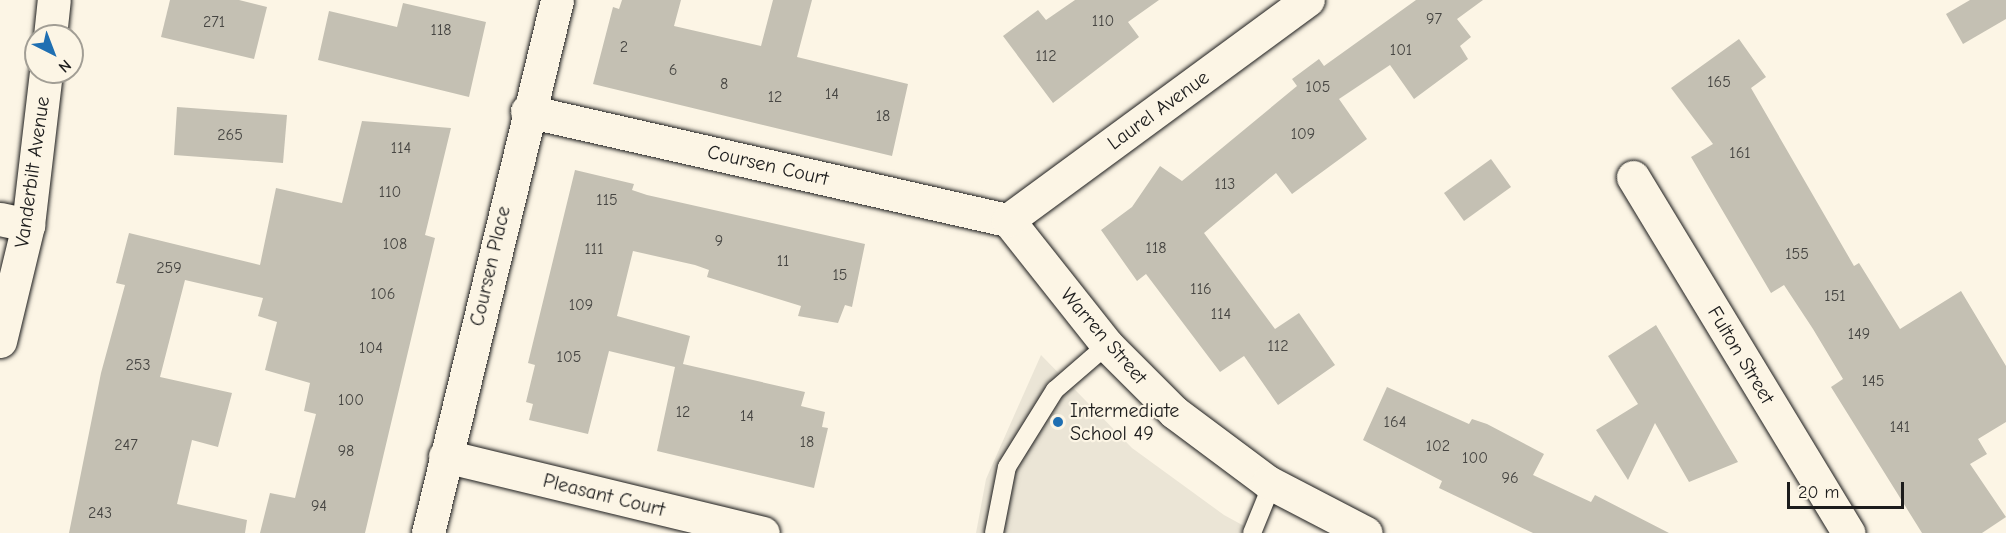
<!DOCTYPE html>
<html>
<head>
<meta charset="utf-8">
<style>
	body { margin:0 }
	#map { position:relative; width:2006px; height:533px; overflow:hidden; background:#fcf5e5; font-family:"Comic Neue",sans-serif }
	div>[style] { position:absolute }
	.built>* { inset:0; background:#ebe5d6 }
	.building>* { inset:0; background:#c4c0b3 }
	.roads { filter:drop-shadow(0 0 2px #1c1c1c) drop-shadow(0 0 2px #1c1c1c) }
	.lane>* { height:18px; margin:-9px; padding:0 9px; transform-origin:9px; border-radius:9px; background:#fcf5e5 }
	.street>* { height:33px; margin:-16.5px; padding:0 16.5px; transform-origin:16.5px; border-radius:16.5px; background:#fcf5e5 }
	.secondary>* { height:33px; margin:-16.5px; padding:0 16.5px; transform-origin:16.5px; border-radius:16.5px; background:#fcf5e5 }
	.dots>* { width:16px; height:16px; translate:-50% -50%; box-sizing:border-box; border:3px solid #fcf5e5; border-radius:50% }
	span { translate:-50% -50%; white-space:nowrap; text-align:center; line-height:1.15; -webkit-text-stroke:4.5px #fcf5e5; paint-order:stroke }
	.number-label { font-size:16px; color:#464542 }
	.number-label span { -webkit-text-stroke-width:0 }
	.street-label { font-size:20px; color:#1c1c1c }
	.poi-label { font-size:20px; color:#1c1c1c }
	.left { translate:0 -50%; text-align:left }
	.north { position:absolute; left:24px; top:24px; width:60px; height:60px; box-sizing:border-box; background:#fcf5e5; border:2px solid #a29e95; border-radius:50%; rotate:138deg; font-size:16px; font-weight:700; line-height:24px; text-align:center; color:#1c1c1c }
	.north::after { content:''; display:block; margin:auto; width:21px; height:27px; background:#1f6fb2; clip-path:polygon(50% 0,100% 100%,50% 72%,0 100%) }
	.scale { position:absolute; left:1787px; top:482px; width:117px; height:27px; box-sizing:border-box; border:3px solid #1c1c1c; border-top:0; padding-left:8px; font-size:18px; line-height:21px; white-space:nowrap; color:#1c1c1c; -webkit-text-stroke:4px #fcf5e5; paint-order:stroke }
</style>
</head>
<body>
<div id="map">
	<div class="built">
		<div style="clip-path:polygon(1041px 355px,1132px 448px,1224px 515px,1257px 533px,976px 533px,986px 479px)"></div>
	</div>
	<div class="building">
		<div style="clip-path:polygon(170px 0,239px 0,267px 7px,254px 59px,161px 37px)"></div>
		<div style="clip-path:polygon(622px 0,681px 0,674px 26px,761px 46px,773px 0,812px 0,797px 57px,908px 84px,892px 156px,593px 84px,613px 7px,619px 9px)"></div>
		<div style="clip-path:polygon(1075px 0,1159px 0,1128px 22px,1139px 37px,1053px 103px,1003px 36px,1038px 10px,1046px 20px)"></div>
		<div style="clip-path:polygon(1416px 0,1483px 0,1457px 19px,1471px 37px,1460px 46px,1468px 59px,1414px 99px,1390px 65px,1339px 99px,1367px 139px,1292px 194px,1276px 173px,1204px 233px,1275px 329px,1299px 313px,1335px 365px,1278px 405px,1244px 356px,1220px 372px,1146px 274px,1137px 281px,1101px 230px,1132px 207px,1160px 166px,1182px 181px,1297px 86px,1292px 79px,1319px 59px,1324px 66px)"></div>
		<div style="clip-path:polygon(1970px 0,2006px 0,2006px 19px,1963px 44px,1946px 14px)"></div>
		<div style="clip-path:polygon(403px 3px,486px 22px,469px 97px,318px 60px,329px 11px,397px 27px)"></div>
		<div style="clip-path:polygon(1739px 39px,1766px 77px,1751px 88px,1854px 266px,1859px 263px,1900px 329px,1961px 291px,2006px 366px,2006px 422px,1978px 439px,1987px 454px,1970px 464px,2006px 517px,1982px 533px,1922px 533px,1831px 387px,1843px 379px,1813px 329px,1784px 285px,1771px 293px,1691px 157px,1713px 144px,1671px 88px)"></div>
		<div style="clip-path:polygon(177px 107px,287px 115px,283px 163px,174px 155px)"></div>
		<div style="clip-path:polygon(362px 121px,451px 128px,425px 235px,435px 238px,365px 533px,260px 533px,270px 493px,295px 498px,316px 414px,304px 411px,310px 383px,265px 370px,277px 322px,258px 316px,263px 298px,185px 280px,160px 377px,232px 393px,218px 447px,192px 440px,177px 504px,247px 520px,245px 533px,69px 533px,101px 373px,125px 285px,116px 283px,129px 233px,260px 265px,276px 188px,342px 203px)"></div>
		<div style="clip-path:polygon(1491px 159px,1511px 187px,1464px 221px,1444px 193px)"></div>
		<div style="clip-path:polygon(575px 170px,634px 184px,632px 190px,647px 195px,865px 244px,852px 307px,845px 305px,838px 323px,798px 316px,801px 306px,707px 277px,709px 270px,695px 265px,633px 251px,617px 316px,690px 336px,683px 364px,805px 392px,801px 406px,825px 412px,822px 427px,828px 428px,814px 488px,657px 451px,675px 367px,609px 351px,588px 434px,529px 420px,533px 404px,526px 402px,535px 365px,528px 363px)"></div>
		<div style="clip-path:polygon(1656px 325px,1738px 462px,1689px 482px,1655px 423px,1628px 480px,1596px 430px,1638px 404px,1608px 356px)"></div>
		<div style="clip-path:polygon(1387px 387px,1469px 424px,1472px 419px,1487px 424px,1544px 454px,1533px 475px,1591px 502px,1595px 495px,1669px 533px,1533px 533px,1439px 488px,1442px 481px,1363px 440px)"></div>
	</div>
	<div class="roads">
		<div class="lane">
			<div style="left:994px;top:533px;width:67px;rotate:-78.9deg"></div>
			<div style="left:1007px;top:467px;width:91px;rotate:-58.1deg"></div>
			<div style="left:1055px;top:390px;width:69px;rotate:-40.9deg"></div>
			<div style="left:1252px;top:533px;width:53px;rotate:-67.8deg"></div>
		</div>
		<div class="street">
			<div style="left:527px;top:111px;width:493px;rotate:12.8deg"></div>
			<div style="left:1633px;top:177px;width:416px;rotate:58.8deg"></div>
			<div style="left:0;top:219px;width:29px;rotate:12deg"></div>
			<div style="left:1008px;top:220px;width:159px;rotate:51.6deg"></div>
			<div style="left:1107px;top:345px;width:95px;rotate:45deg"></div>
			<div style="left:1174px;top:412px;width:117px;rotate:36.7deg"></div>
			<div style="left:1268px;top:482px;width:110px;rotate:27.5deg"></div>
			<div style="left:1008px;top:220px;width:372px;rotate:-36.3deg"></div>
			<div style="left:445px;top:456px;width:327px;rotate:13.6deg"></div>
			<div style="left:428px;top:533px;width:548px;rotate:-76.39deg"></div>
		</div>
		<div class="secondary">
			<div style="left:50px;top:36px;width:36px;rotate:-84deg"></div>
			<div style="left:0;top:341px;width:119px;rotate:-76.4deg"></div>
			<div style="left:28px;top:225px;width:154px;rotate:-83.3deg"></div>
		</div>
	</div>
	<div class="dots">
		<div style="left:1058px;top:422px;background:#1f6fb2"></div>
	</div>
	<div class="number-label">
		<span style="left:1434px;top:19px">97</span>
		<span style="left:1103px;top:21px">110</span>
		<span style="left:214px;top:22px">271</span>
		<span style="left:441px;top:30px">118</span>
		<span style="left:624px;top:47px">2</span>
		<span style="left:1401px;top:50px">101</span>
		<span style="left:1046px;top:56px">112</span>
		<span style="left:673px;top:70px">6</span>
		<span style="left:1719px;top:82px">165</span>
		<span style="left:724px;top:84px">8</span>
		<span style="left:1318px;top:87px">105</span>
		<span style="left:832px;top:94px">14</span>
		<span style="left:775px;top:97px">12</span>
		<span style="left:883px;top:116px">18</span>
		<span style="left:1303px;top:134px">109</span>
		<span style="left:230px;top:135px">265</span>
		<span style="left:401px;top:148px">114</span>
		<span style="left:1740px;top:153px">161</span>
		<span style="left:1225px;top:184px">113</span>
		<span style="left:390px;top:192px">110</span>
		<span style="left:607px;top:200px">115</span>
		<span style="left:719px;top:241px">9</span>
		<span style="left:395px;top:244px">108</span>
		<span style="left:1156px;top:248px">118</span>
		<span style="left:594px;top:249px">111</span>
		<span style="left:1797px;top:254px">155</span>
		<span style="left:783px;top:261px">11</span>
		<span style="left:169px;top:268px">259</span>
		<span style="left:840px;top:275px">15</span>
		<span style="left:1201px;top:289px">116</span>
		<span style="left:383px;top:294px">106</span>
		<span style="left:1835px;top:296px">151</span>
		<span style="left:581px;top:305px">109</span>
		<span style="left:1221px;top:314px">114</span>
		<span style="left:1859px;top:334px">149</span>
		<span style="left:1278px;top:346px">112</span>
		<span style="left:371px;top:348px">104</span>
		<span style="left:569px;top:357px">105</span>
		<span style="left:138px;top:365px">253</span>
		<span style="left:1873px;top:381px">145</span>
		<span style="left:351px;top:400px">100</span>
		<span style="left:683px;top:412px">12</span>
		<span style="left:747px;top:416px">14</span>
		<span style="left:1395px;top:422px">164</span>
		<span style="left:1900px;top:427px">141</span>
		<span style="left:807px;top:442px">18</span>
		<span style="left:126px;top:445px">247</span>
		<span style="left:1438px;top:446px">102</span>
		<span style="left:346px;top:451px">98</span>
		<span style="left:1475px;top:458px">100</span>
		<span style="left:1510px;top:478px">96</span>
		<span style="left:319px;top:506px">94</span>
		<span style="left:100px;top:513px">243</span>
	</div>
	<div class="street-label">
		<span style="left:1158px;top:110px;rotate:-36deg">Laurel Avenue</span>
		<span style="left:768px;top:165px;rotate:13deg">Coursen Court</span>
		<span style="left:32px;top:172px;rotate:-82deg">Vanderbilt Avenue</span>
		<span style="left:490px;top:266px;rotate:-77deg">Coursen Place</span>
		<span style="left:1104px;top:336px;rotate:49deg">Warren Street</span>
		<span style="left:1741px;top:355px;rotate:59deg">Fulton Street</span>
		<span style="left:604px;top:495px;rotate:14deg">Pleasant Court</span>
	</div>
	<div class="poi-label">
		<span class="left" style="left:1070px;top:422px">Intermediate<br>School 49</span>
	</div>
	<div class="north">N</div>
	<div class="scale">20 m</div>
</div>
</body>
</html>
